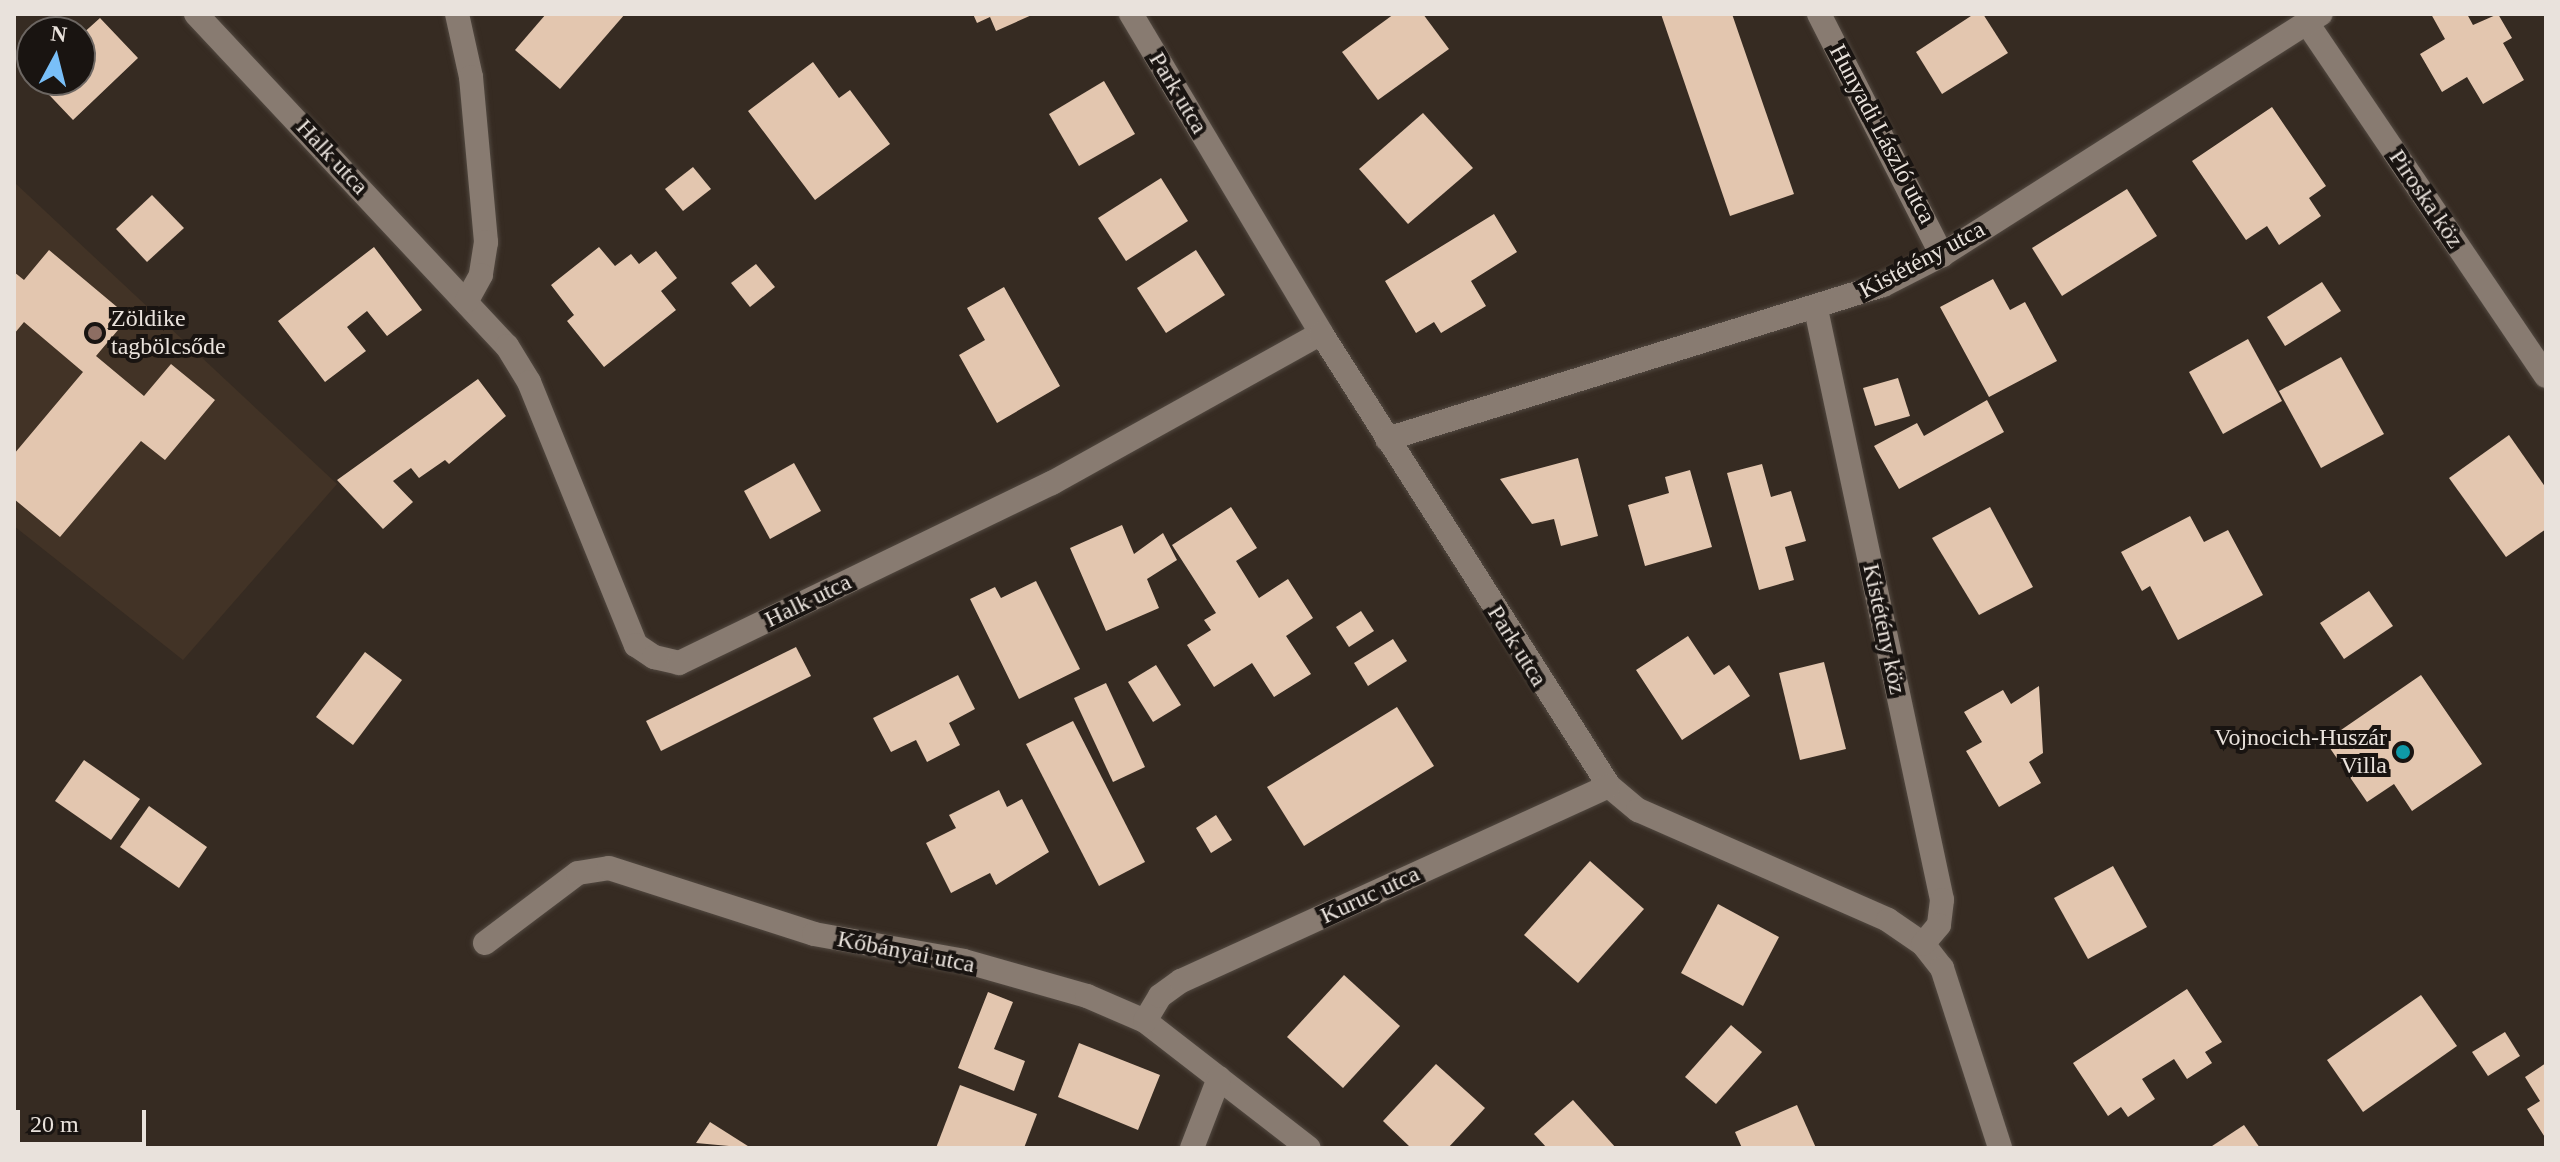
<!DOCTYPE html>
<html>
<head>
<meta charset="utf-8">
<style>
	body { margin:0 }
	#map { position:relative; width:2560px; height:1162px; overflow:hidden; background:#362b22; font-family:Georgia,serif }
	div>[style] { position:absolute }
	.built>* { inset:0; background:#423326 }
	.building>* { inset:0; background:#e3c6af }
	.roads { filter:drop-shadow(0 0 2px #524941) drop-shadow(0 0 2px #524941) }
	.street>* { height:24px; margin:-12px; padding:0 12px; transform-origin:12px; border-radius:12px; background:#887b71 }
	.dots>* { width:22px; height:22px; translate:-50% -50%; box-sizing:border-box; border:4px solid #191411; border-radius:50% }
	span { translate:-50% -50%; white-space:nowrap; text-align:center; line-height:1.15; -webkit-text-stroke:8px #191411; paint-order:stroke }
	.street-label { font-size:24px; color:#e9e2dc }
	.poi-label { font-size:24px; color:#e9e2dc }
	.left { translate:0 -50%; text-align:left }
	.right { translate:-100% -50%; text-align:right }
	.frame { position:absolute; inset:0; border:16px solid #e9e2dc; pointer-events:none }
	.north { position:absolute; left:16px; top:16px; width:80px; height:80px; box-sizing:border-box; background:#191411; border:2px solid #6c6662; border-radius:50%; rotate:7deg; font-size:22px; font-weight:700; line-height:32px; text-align:center; color:#e9e2dc }
	.north::after { content:''; display:block; margin:auto; width:28px; height:36px; background:#79bff8; clip-path:polygon(50% 0,100% 100%,50% 72%,0 100%) }
	.scale { position:absolute; left:16px; top:1110px; width:130px; height:36px; box-sizing:border-box; border:4px solid #e9e2dc; border-top:0; padding-left:10px; font-size:24px; line-height:28px; white-space:nowrap; color:#e9e2dc; -webkit-text-stroke:6px #191411; paint-order:stroke }
</style>
</head>
<body>
<div id="map">
	<div class="built">
		<div style="clip-path:polygon(14px 182px,337px 484px,183px 660px,14px 526px)"></div>
	</div>
	<div class="building">
		<div style="clip-path:polygon(546px 14px,625px 14px,560px 89px,515px 50px)"></div>
		<div style="clip-path:polygon(973px 14px,1034px 14px,996px 31px,990px 17px,977px 23px)"></div>
		<div style="clip-path:polygon(1394px 14px,1423px 14px,1449px 49px,1378px 100px,1342px 52px)"></div>
		<div style="clip-path:polygon(1661px 14px,1732px 14px,1794px 194px,1730px 216px)"></div>
		<div style="clip-path:polygon(1974px 14px,1983px 14px,2008px 53px,1942px 94px,1916px 52px)"></div>
		<div style="clip-path:polygon(2431px 14px,2467px 14px,2473px 25px,2498px 14px,2512px 38px,2503px 43px,2524px 80px,2483px 104px,2467px 77px,2442px 92px,2420px 54px,2445px 39px)"></div>
		<div style="clip-path:polygon(100px 18px,138px 58px,73px 120px,35px 80px,80px 80px,80px 36px)"></div>
		<div style="clip-path:polygon(813px 62px,839px 98px,850px 90px,890px 144px,815px 200px,748px 111px)"></div>
		<div style="clip-path:polygon(1104px 81px,1135px 134px,1079px 166px,1049px 114px)"></div>
		<div style="clip-path:polygon(2272px 107px,2326px 186px,2309px 198px,2321px 216px,2279px 245px,2267px 226px,2246px 240px,2192px 161px)"></div>
		<div style="clip-path:polygon(1423px 113px,1473px 168px,1408px 224px,1359px 169px)"></div>
		<div style="clip-path:polygon(693px 167px,711px 189px,683px 211px,665px 189px)"></div>
		<div style="clip-path:polygon(1161px 178px,1188px 221px,1126px 261px,1098px 218px)"></div>
		<div style="clip-path:polygon(2127px 189px,2157px 236px,2062px 296px,2032px 248px)"></div>
		<div style="clip-path:polygon(152px 195px,184px 228px,147px 262px,116px 229px)"></div>
		<div style="clip-path:polygon(1494px 214px,1517px 252px,1471px 281px,1486px 306px,1441px 333px,1434px 322px,1416px 333px,1385px 281px)"></div>
		<div style="clip-path:polygon(374px 247px,422px 310px,387px 336px,367px 311px,347px 327px,366px 351px,325px 382px,278px 321px)"></div>
		<div style="clip-path:polygon(599px 247px,615px 266px,631px 254px,639px 264px,656px 251px,677px 278px,661px 291px,676px 310px,604px 367px,567px 321px,574px 315px,551px 285px)"></div>
		<div style="clip-path:polygon(49px 250px,129px 317px,96px 356px,144px 396px,171px 364px,215px 400px,165px 460px,141px 441px,60px 537px,14px 499px,14px 454px,83px 372px,24px 322px,14px 334px,14px 272px,24px 280px)"></div>
		<div style="clip-path:polygon(1196px 250px,1225px 295px,1166px 333px,1137px 288px)"></div>
		<div style="clip-path:polygon(756px 264px,775px 287px,750px 307px,731px 283px)"></div>
		<div style="clip-path:polygon(1993px 279px,2010px 310px,2025px 302px,2057px 361px,1989px 397px,1940px 307px)"></div>
		<div style="clip-path:polygon(2322px 282px,2341px 311px,2285px 346px,2267px 317px)"></div>
		<div style="clip-path:polygon(1004px 287px,1060px 386px,997px 423px,959px 355px,985px 340px,967px 308px)"></div>
		<div style="clip-path:polygon(2248px 339px,2282px 401px,2223px 434px,2189px 372px)"></div>
		<div style="clip-path:polygon(2341px 357px,2384px 434px,2321px 468px,2279px 391px)"></div>
		<div style="clip-path:polygon(1898px 378px,1910px 416px,1875px 426px,1863px 388px)"></div>
		<div style="clip-path:polygon(478px 379px,506px 416px,449px 464px,445px 460px,419px 478px,411px 468px,393px 481px,413px 502px,383px 529px,337px 480px)"></div>
		<div style="clip-path:polygon(1987px 400px,2004px 432px,1899px 489px,1874px 446px,1917px 423px,1924px 436px)"></div>
		<div style="clip-path:polygon(2509px 435px,2546px 488px,2546px 529px,2506px 557px,2449px 478px)"></div>
		<div style="clip-path:polygon(1578px 458px,1598px 536px,1561px 546px,1554px 519px,1532px 524px,1500px 479px)"></div>
		<div style="clip-path:polygon(794px 463px,821px 511px,770px 539px,744px 491px)"></div>
		<div style="clip-path:polygon(1762px 464px,1771px 497px,1791px 491px,1806px 541px,1785px 547px,1794px 580px,1759px 590px,1727px 473px)"></div>
		<div style="clip-path:polygon(1690px 470px,1712px 547px,1645px 566px,1628px 505px,1669px 493px,1665px 477px)"></div>
		<div style="clip-path:polygon(1231px 507px,1257px 548px,1236px 561px,1259px 598px,1288px 579px,1313px 618px,1286px 636px,1311px 674px,1274px 697px,1252px 663px,1214px 687px,1187px 645px,1211px 630px,1204px 620px,1216px 613px,1172px 545px)"></div>
		<div style="clip-path:polygon(1990px 507px,2033px 587px,1979px 615px,1932px 538px)"></div>
		<div style="clip-path:polygon(2190px 516px,2204px 542px,2228px 530px,2263px 595px,2178px 640px,2150px 586px,2142px 591px,2121px 552px)"></div>
		<div style="clip-path:polygon(1122px 525px,1134px 554px,1163px 533px,1177px 560px,1147px 579px,1159px 608px,1106px 631px,1070px 548px)"></div>
		<div style="clip-path:polygon(1036px 581px,1080px 669px,1019px 699px,970px 599px,995px 587px,1001px 598px)"></div>
		<div style="clip-path:polygon(2369px 591px,2393px 626px,2344px 659px,2320px 623px)"></div>
		<div style="clip-path:polygon(1361px 611px,1374px 631px,1349px 647px,1336px 627px)"></div>
		<div style="clip-path:polygon(1688px 636px,1714px 675px,1729px 665px,1750px 696px,1682px 740px,1636px 670px)"></div>
		<div style="clip-path:polygon(1393px 639px,1407px 661px,1368px 686px,1354px 663px)"></div>
		<div style="clip-path:polygon(796px 647px,811px 676px,661px 751px,646px 721px)"></div>
		<div style="clip-path:polygon(365px 652px,402px 680px,353px 745px,316px 717px)"></div>
		<div style="clip-path:polygon(1824px 662px,1846px 749px,1800px 760px,1779px 673px)"></div>
		<div style="clip-path:polygon(1156px 665px,1181px 705px,1153px 722px,1128px 682px)"></div>
		<div style="clip-path:polygon(958px 675px,975px 709px,949px 723px,960px 745px,927px 762px,916px 740px,891px 752px,873px 718px)"></div>
		<div style="clip-path:polygon(2421px 675px,2482px 764px,2412px 811px,2394px 784px,2367px 802px,2325px 741px)"></div>
		<div style="clip-path:polygon(1106px 683px,1145px 767px,1113px 782px,1074px 698px)"></div>
		<div style="clip-path:polygon(2039px 686px,2043px 753px,2029px 762px,2041px 783px,1999px 807px,1966px 751px,1982px 742px,1964px 712px,2003px 690px,2011px 704px)"></div>
		<div style="clip-path:polygon(1397px 707px,1434px 766px,1304px 846px,1267px 787px)"></div>
		<div style="clip-path:polygon(1073px 721px,1145px 862px,1099px 886px,1026px 744px)"></div>
		<div style="clip-path:polygon(84px 760px,140px 799px,111px 840px,55px 801px)"></div>
		<div style="clip-path:polygon(999px 790px,1007px 807px,1022px 799px,1049px 852px,996px 885px,990px 873px,951px 893px,926px 843px,956px 828px,949px 815px)"></div>
		<div style="clip-path:polygon(149px 806px,207px 847px,179px 888px,120px 847px)"></div>
		<div style="clip-path:polygon(1216px 815px,1232px 840px,1211px 853px,1196px 828px)"></div>
		<div style="clip-path:polygon(1590px 861px,1644px 909px,1578px 983px,1524px 935px)"></div>
		<div style="clip-path:polygon(2113px 866px,2147px 927px,2088px 959px,2054px 898px)"></div>
		<div style="clip-path:polygon(1718px 904px,1779px 937px,1743px 1006px,1681px 973px)"></div>
		<div style="clip-path:polygon(1344px 975px,1400px 1026px,1343px 1088px,1287px 1037px)"></div>
		<div style="clip-path:polygon(2187px 989px,2222px 1042px,2205px 1052px,2212px 1063px,2187px 1079px,2174px 1059px,2142px 1079px,2155px 1099px,2128px 1117px,2121px 1107px,2108px 1116px,2073px 1063px)"></div>
		<div style="clip-path:polygon(988px 992px,1013px 1002px,994px 1049px,1025px 1061px,1014px 1091px,958px 1068px)"></div>
		<div style="clip-path:polygon(2421px 995px,2457px 1046px,2363px 1112px,2327px 1060px)"></div>
		<div style="clip-path:polygon(1731px 1025px,1762px 1052px,1716px 1104px,1685px 1077px)"></div>
		<div style="clip-path:polygon(2505px 1032px,2520px 1056px,2488px 1076px,2472px 1052px)"></div>
		<div style="clip-path:polygon(1079px 1043px,1160px 1075px,1138px 1130px,1058px 1097px)"></div>
		<div style="clip-path:polygon(2546px 1063px,2546px 1139px,2527px 1109px,2540px 1101px,2525px 1077px)"></div>
		<div style="clip-path:polygon(1436px 1064px,1485px 1108px,1448px 1148px,1411px 1148px,1383px 1121px)"></div>
		<div style="clip-path:polygon(960px 1085px,1037px 1114px,1024px 1148px,936px 1148px)"></div>
		<div style="clip-path:polygon(1573px 1100px,1616px 1148px,1547px 1148px,1534px 1134px)"></div>
		<div style="clip-path:polygon(1797px 1105px,1816px 1148px,1742px 1148px,1735px 1132px)"></div>
		<div style="clip-path:polygon(710px 1122px,751px 1148px,696px 1143px)"></div>
		<div style="clip-path:polygon(2244px 1125px,2260px 1148px,2209px 1148px)"></div>
	</div>
	<div class="roads">
		<div class="street">
			<div style="left:196px;top:14px;width:455px;rotate:46.9deg"></div>
			<div style="left:507px;top:346px;width:42px;rotate:58.6deg"></div>
			<div style="left:529px;top:382px;width:284px;rotate:67.9deg"></div>
			<div style="left:636px;top:645px;width:22px;rotate:34deg"></div>
			<div style="left:654px;top:657px;width:26px;rotate:13deg"></div>
			<div style="left:679px;top:663px;width:414px;rotate:-25.8deg"></div>
			<div style="left:1052px;top:483px;width:308px;rotate:-29.1deg"></div>
			<div style="left:457px;top:14px;width:65px;rotate:77.5deg"></div>
			<div style="left:471px;top:77px;width:166px;rotate:84.8deg"></div>
			<div style="left:486px;top:242px;width:33px;rotate:99deg"></div>
			<div style="left:481px;top:275px;width:29px;rotate:119deg"></div>
			<div style="left:1131px;top:14px;width:371px;rotate:59.2deg"></div>
			<div style="left:1321px;top:333px;width:537px;rotate:57.55deg"></div>
			<div style="left:1609px;top:786px;width:38px;rotate:40deg"></div>
			<div style="left:1638px;top:810px;width:273px;rotate:23.7deg"></div>
			<div style="left:1888px;top:920px;width:42px;rotate:34.4deg"></div>
			<div style="left:1923px;top:944px;width:31px;rotate:52deg"></div>
			<div style="left:1942px;top:968px;width:189px;rotate:72.1deg"></div>
			<div style="left:1819px;top:14px;width:271px;rotate:63deg"></div>
			<div style="left:2307px;top:23px;width:426px;rotate:55.9deg"></div>
			<div style="left:1816px;top:309px;width:604px;rotate:77.96deg"></div>
			<div style="left:1942px;top:900px;width:25px;rotate:97deg"></div>
			<div style="left:1939px;top:925px;width:25px;rotate:130deg"></div>
			<div style="left:1387px;top:439px;width:519px;rotate:-17.25deg"></div>
			<div style="left:1883px;top:285px;width:66px;rotate:-27deg"></div>
			<div style="left:1942px;top:255px;width:449px;rotate:-32.5deg"></div>
			<div style="left:485px;top:943px;width:116px;rotate:-37deg"></div>
			<div style="left:578px;top:873px;width:31px;rotate:-9deg"></div>
			<div style="left:609px;top:868px;width:215px;rotate:17.8deg"></div>
			<div style="left:814px;top:934px;width:152px;rotate:10.2deg"></div>
			<div style="left:964px;top:961px;width:128px;rotate:15.9deg"></div>
			<div style="left:1087px;top:996px;width:63px;rotate:23.3deg"></div>
			<div style="left:1145px;top:1021px;width:207px;rotate:37.8deg"></div>
			<div style="left:1145px;top:1021px;width:29px;rotate:-59deg"></div>
			<div style="left:1160px;top:996px;width:26px;rotate:-36deg"></div>
			<div style="left:1181px;top:981px;width:470px;rotate:-24.5deg"></div>
			<div style="left:1192px;top:1148px;width:75px;rotate:-68.9deg"></div>
		</div>
	</div>
	<div class="dots">
		<div style="left:95px;top:333px;background:#8d6e63"></div>
		<div style="left:2403px;top:752px;background:#0f9aa8"></div>
	</div>
	<div class="street-label">
		<span style="left:1178px;top:93px;rotate:59deg">Park utca</span>
		<span style="left:1882px;top:134px;rotate:62deg">Hunyadi László utca</span>
		<span style="left:332px;top:157px;rotate:47deg">Halk utca</span>
		<span style="left:2426px;top:199px;rotate:56deg">Piroska köz</span>
		<span style="left:1922px;top:260px;rotate:-28deg">Kistétény utca</span>
		<span style="left:808px;top:601px;rotate:-26deg">Halk utca</span>
		<span style="left:1884px;top:629px;rotate:78deg">Kistétény köz</span>
		<span style="left:1517px;top:646px;rotate:58deg">Park utca</span>
		<span style="left:1370px;top:895px;rotate:-25deg">Kuruc utca</span>
		<span style="left:906px;top:952px;rotate:11deg">Kőbányai utca</span>
	</div>
	<div class="poi-label">
		<span class="left" style="left:111px;top:333px">Zöldike<br>tagbölcsőde</span>
		<span class="right" style="left:2387px;top:752px">Vojnocich-Huszár<br>Villa</span>
	</div>
	<div class="frame"></div>
	<div class="north">N</div>
	<div class="scale">20 m</div>
</div>
</body>
</html>
